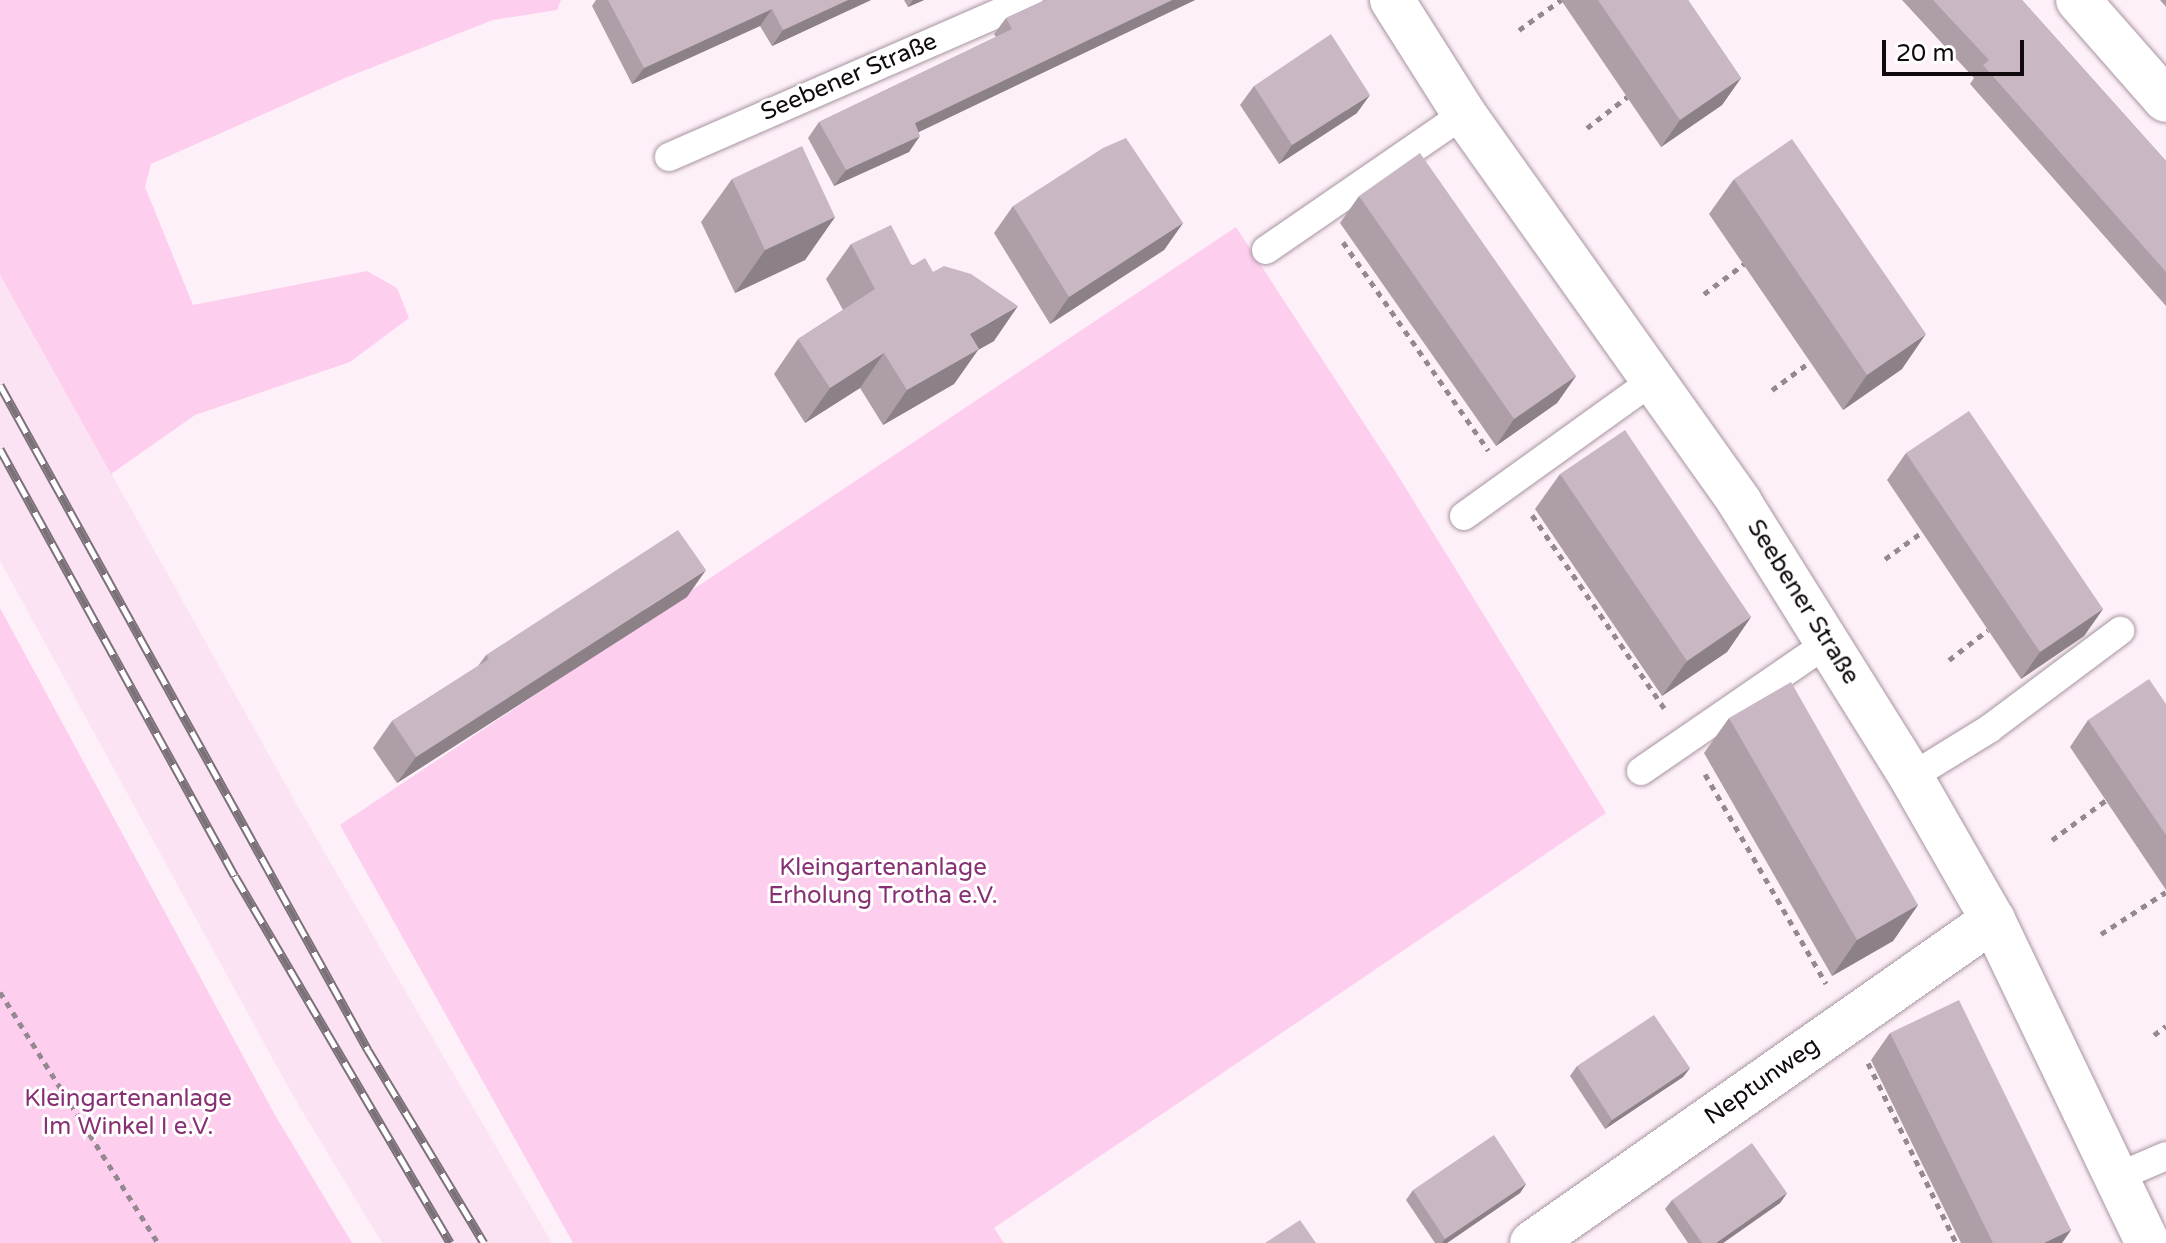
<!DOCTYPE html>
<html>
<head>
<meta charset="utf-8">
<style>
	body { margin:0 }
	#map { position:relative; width:2166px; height:1243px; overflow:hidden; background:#fef0f9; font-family:"Varela Round",sans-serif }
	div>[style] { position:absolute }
	.built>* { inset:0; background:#fce3f4 }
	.green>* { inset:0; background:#fdceee }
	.path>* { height:5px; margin-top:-2.5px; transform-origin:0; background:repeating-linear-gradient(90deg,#948990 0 6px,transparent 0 12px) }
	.roads { filter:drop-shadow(0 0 2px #a695a1) drop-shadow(0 0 2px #a695a1) }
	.service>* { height:28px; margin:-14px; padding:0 14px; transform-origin:14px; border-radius:14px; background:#fff }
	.minor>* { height:44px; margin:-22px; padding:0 22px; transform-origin:22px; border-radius:22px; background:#fff }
	.tertiary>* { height:44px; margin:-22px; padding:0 22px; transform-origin:22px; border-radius:22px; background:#fff }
	.rail>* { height:9px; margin-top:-4.5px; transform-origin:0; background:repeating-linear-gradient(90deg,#fff 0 18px,#7b7178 0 36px); box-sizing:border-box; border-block:2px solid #7b7178 }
	.wall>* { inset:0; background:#ad9ea8 }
	.shaded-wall>* { inset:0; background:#8d8188 }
	.building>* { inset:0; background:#c9b8c3 }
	span { translate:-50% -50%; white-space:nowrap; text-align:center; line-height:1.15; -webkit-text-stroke:6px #fff; paint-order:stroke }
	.street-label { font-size:24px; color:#100a0e }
	.park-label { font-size:24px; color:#873073 }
	.scale { position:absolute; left:1882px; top:40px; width:142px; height:36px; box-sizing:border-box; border:4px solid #100a0e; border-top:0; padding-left:10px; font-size:24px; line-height:28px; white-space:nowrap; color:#100a0e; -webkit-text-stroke:6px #fff; paint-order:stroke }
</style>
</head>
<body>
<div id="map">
	<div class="built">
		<div style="clip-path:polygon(0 275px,296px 803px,552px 1243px,382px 1243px,293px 1096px,0 561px)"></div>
	</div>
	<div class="green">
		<div style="clip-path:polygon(0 0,561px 0,557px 10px,493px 20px,345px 78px,151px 164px,145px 187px,193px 305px,367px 271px,397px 288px,409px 318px,350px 362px,195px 415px,111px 474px,0 275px)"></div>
		<div style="clip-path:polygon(1236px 227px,1397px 474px,1606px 813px,994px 1228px,1004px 1243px,573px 1243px,340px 825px)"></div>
		<div style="clip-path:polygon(0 608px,275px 1115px,352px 1243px,0 1243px)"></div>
	</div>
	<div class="path">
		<div style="left:1519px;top:30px;width:52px;rotate:-35.5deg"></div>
		<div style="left:1587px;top:128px;width:51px;rotate:-37.8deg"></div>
		<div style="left:1343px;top:242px;width:254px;rotate:55.1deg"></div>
		<div style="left:1704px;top:294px;width:50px;rotate:-36.9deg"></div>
		<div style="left:1772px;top:390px;width:47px;rotate:-36.4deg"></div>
		<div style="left:1532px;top:515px;width:234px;rotate:55.6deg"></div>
		<div style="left:1885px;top:559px;width:46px;rotate:-36.1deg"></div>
		<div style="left:1949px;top:660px;width:49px;rotate:-37.6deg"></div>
		<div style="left:1705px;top:774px;width:242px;rotate:60deg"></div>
		<div style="left:2052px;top:840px;width:67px;rotate:-36.5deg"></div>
		<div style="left:2101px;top:934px;width:77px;rotate:-32.9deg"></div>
		<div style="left:0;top:992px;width:297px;rotate:57.8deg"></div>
		<div style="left:2154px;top:1035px;width:15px;rotate:-37deg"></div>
		<div style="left:1868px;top:1063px;width:200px;rotate:63.9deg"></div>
	</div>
	<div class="roads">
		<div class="service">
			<div style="left:669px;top:157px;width:393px;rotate:-23.6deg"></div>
			<div style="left:1266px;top:250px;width:240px;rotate:-34.5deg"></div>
			<div style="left:1464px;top:516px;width:233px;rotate:-35.7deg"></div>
			<div style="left:1641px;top:771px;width:228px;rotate:-34.5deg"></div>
			<div style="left:1911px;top:777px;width:92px;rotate:-31.6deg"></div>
			<div style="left:1989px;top:729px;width:164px;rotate:-36.8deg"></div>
			<div style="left:2117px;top:1177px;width:53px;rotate:-23.2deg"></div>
		</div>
		<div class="minor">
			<div style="left:2078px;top:0;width:133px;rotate:48.7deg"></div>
			<div style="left:1532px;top:1243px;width:563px;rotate:-35.02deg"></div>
		</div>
		<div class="tertiary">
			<div style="left:1392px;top:0;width:135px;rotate:57.7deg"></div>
			<div style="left:1464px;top:114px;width:477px;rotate:54.6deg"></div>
			<div style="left:1740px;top:503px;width:323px;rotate:58deg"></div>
			<div style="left:1911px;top:777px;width:165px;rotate:60.2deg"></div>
			<div style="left:1993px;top:920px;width:358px;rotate:64.4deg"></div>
		</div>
	</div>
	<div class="rail">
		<div style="left:0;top:385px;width:760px;rotate:61.04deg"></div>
		<div style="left:368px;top:1050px;width:225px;rotate:59deg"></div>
		<div style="left:0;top:449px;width:487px;rotate:61.2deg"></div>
		<div style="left:235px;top:876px;width:425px;rotate:59.6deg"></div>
	</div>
	<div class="wall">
		<div style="clip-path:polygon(596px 0,871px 0,772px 46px,760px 26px,632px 84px,592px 6px)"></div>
		<div style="clip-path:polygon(904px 0,924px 0,908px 7px)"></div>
		<div style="clip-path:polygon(1045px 0,1195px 0,919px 132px,909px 152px,834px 186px,808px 138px,819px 122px,996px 37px,994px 34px,1006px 18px)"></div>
		<div style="clip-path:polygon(1561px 0,1688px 0,1741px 78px,1722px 105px,1661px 147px)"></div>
		<div style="clip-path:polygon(1902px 0,2022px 0,2166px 161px,2166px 306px,1970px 84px,1974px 78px)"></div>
		<div style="clip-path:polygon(2160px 0,2166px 0,2166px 7px)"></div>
		<div style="clip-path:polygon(1254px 86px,1357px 113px,1279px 164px,1240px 105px)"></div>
		<div style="clip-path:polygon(732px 179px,835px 217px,805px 260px,735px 293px,701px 222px)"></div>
		<div style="clip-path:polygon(1734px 179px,1902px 369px,1843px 410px,1709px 214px)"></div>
		<div style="clip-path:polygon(1359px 196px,1576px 376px,1557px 403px,1496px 446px,1340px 223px)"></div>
		<div style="clip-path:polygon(1013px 206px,1183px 223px,1164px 250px,1050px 324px,994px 233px)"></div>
		<div style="clip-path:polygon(851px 244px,933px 272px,994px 341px,978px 350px,954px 384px,883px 425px,860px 388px,805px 423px,774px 374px,798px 339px,843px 310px,826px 279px)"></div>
		<div style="clip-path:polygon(1906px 453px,2103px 609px,2084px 636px,2021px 679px,1887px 480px)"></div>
		<div style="clip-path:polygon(1560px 474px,1751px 617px,1727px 652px,1662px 696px,1535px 509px)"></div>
		<div style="clip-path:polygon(687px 597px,397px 783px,373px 748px,392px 721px,478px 666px,486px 655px)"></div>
		<div style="clip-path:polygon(2166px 704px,2166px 890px,2070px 747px,2088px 720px)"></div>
		<div style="clip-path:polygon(1729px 718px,1918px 905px,1893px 941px,1832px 976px,1704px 753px)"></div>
		<div style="clip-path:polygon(1890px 1033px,2071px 1230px,2062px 1243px,1961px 1243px,1871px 1060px)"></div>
		<div style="clip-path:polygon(1577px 1066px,1690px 1068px,1683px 1077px,1605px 1129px,1570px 1076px)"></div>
		<div style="clip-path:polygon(1526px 1184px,1520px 1193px,1447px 1243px,1435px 1243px,1406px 1200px,1413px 1190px)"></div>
		<div style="clip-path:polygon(1787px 1193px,1780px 1203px,1723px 1243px,1688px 1243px,1665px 1209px,1672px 1200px)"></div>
	</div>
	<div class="shaded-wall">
		<div style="clip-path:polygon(848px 0,871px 0,772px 46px,783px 30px)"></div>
		<div style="clip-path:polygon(913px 0,924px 0,908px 7px)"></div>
		<div style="clip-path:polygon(1172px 0,1195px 0,904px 139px,915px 123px)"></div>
		<div style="clip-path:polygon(772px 9px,760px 26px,632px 84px,644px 68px)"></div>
		<div style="clip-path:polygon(1741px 78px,1722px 105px,1661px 147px,1680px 120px)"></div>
		<div style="clip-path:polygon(1370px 95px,1357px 113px,1279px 164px,1292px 145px)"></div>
		<div style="clip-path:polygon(920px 136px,909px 152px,834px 186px,846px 170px)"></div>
		<div style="clip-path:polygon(835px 217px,805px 260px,735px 293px,765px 250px)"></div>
		<div style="clip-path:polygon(1183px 223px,1164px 250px,1050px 324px,1069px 297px)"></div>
		<div style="clip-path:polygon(1018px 306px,994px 341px,978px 350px,954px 384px,883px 425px,907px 390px,970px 334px)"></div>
		<div style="clip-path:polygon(1926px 334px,1902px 369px,1843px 410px,1867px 375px)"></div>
		<div style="clip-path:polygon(884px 353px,860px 388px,805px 423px,830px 388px)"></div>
		<div style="clip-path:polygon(1576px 376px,1557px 403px,1496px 446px,1514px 419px)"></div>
		<div style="clip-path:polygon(706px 570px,687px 597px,397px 783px,416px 757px)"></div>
		<div style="clip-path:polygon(2103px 609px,2084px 636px,2021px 679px,2040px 652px)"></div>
		<div style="clip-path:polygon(1751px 617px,1727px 652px,1662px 696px,1687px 661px)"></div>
		<div style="clip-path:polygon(1918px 905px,1893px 941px,1832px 976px,1857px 940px)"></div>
		<div style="clip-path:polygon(1690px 1068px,1683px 1077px,1605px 1129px,1612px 1120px)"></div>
		<div style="clip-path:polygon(1526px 1184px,1520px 1193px,1447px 1243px,1442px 1243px,1445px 1239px)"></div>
		<div style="clip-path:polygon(1787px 1193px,1780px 1203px,1723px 1243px,1716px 1243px)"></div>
		<div style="clip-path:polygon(2071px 1230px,2062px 1243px,2044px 1243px)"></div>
	</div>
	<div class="building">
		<div style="clip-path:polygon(608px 0,848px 0,783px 30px,772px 9px,644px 68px)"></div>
		<div style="clip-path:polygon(1046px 0,1172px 0,915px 123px,920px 136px,846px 170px,819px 122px,1012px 29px,1006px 18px)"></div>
		<div style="clip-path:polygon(1598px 0,1688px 0,1741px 78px,1680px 120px)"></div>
		<div style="clip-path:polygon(1933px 0,2022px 0,2166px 161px,2166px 272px,1983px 65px,1989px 60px)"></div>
		<div style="clip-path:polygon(1331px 34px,1370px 95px,1292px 145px,1254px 86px)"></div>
		<div style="clip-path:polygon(1126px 138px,1183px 223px,1069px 297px,1013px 206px,1103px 148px)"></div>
		<div style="clip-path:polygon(1792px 139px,1926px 334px,1867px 375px,1734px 179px)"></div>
		<div style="clip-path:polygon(802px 146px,835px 217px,765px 250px,732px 179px)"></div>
		<div style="clip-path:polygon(1420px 153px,1576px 376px,1514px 419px,1359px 196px)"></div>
		<div style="clip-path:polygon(891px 225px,912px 266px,925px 258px,933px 272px,944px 266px,971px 274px,1018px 306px,970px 334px,979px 349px,907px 390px,884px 353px,830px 388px,798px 339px,875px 289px,851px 244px)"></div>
		<div style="clip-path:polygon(1969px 411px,2103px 609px,2040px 652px,1906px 453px)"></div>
		<div style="clip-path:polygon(1625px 430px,1751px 617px,1687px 661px,1560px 474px)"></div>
		<div style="clip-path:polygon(678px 530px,706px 570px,416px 757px,392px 721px,489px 659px,486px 655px)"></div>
		<div style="clip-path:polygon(2149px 679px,2166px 704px,2166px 835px,2088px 720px)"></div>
		<div style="clip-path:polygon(1791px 682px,1918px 905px,1857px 940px,1729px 718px)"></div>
		<div style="clip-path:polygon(1959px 1000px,2071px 1230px,2044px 1243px,1993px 1243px,1890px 1033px)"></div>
		<div style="clip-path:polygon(1654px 1015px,1690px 1068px,1612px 1120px,1577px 1066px)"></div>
		<div style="clip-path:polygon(1494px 1135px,1526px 1184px,1445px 1239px,1413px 1190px)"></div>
		<div style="clip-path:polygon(1752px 1143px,1787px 1193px,1716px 1243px,1702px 1243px,1672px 1200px)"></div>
		<div style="clip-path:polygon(1300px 1220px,1316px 1243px,1265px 1243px)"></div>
	</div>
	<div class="street-label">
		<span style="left:849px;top:77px;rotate:-23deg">Seebener Straße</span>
		<span style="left:1803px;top:602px;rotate:58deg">Seebener Straße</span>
		<span style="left:1762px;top:1081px;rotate:-35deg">Neptunweg</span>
	</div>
	<div class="park-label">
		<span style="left:883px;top:882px">Kleingartenanlage<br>Erholung Trotha e.V.</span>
		<span style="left:128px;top:1113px">Kleingartenanlage<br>Im Winkel I e.V.</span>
	</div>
	<div class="scale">20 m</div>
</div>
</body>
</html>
